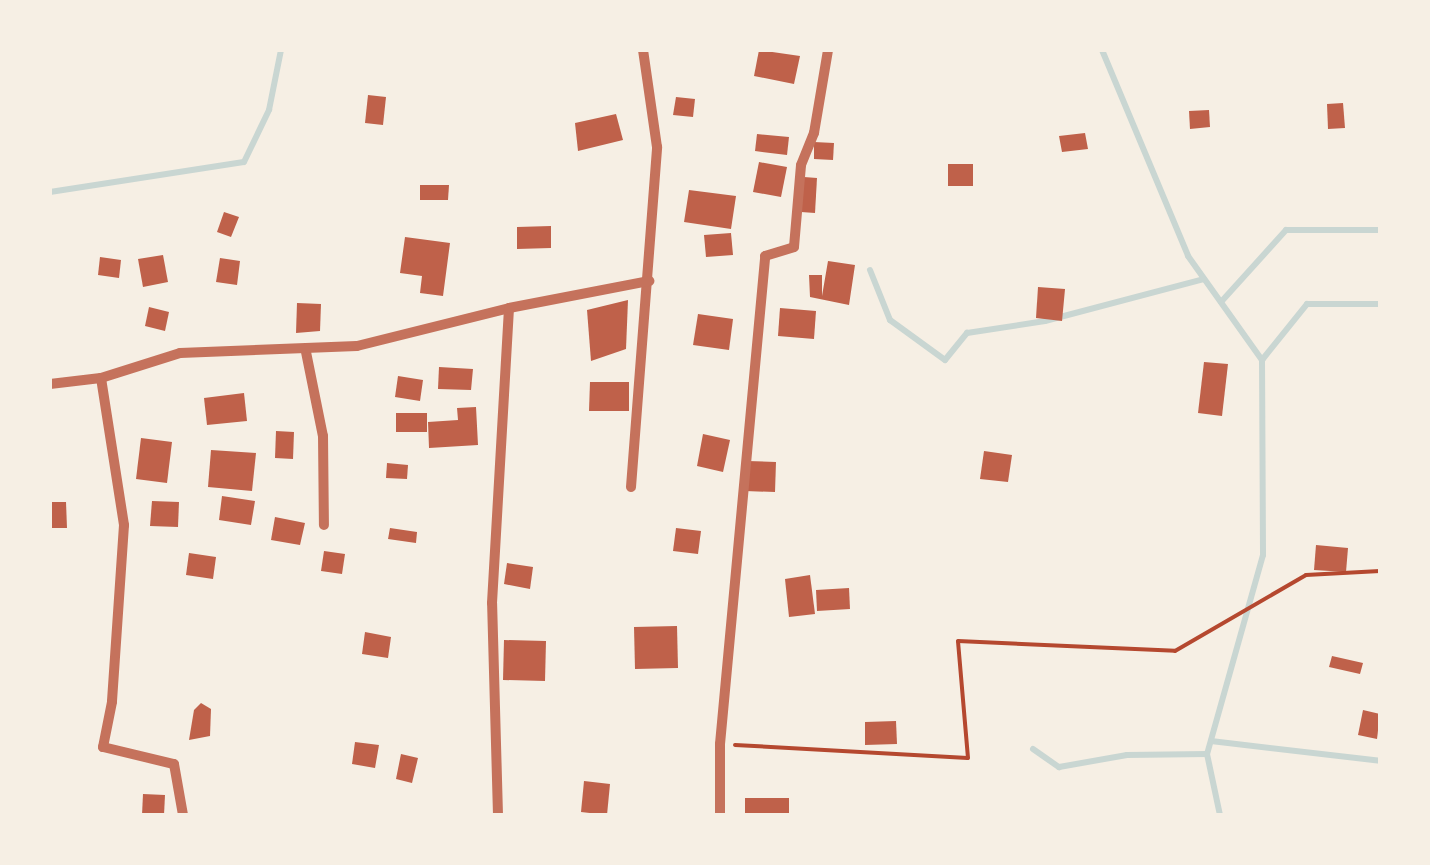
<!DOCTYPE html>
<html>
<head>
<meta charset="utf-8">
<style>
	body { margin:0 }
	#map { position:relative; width:1430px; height:865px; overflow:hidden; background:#f6efe4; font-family:"PT Serif",serif }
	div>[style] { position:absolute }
	.stream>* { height:6px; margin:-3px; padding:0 3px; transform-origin:3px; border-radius:3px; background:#c9d6d2 }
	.building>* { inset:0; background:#bf614a }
	.path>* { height:4px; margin:-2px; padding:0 2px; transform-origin:2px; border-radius:2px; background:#b5482f }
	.minor>* { height:10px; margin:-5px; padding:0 5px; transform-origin:5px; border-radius:5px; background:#c5725c }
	span { translate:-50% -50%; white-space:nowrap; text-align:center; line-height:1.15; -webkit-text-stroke:9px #f6efe4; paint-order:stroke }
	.frame { position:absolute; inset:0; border:52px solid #f6efe4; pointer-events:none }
</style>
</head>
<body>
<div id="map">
	<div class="stream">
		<div style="left:1102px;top:50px;width:223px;rotate:67.3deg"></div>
		<div style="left:1188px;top:256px;width:128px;rotate:54.6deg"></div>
		<div style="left:1262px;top:360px;width:195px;rotate:89.7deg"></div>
		<div style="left:1263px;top:555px;width:207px;rotate:105.7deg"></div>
		<div style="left:1207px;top:754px;width:62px;rotate:78deg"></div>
		<div style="left:50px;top:192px;width:196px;rotate:-8.8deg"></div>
		<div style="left:244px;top:162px;width:58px;rotate:-64.3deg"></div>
		<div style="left:269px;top:110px;width:61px;rotate:-78.7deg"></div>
		<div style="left:870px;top:270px;width:54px;rotate:68.2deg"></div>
		<div style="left:890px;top:320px;width:68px;rotate:36deg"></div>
		<div style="left:945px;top:360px;width:35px;rotate:-51deg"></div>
		<div style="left:967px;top:333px;width:79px;rotate:-8.7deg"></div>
		<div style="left:1045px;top:321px;width:164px;rotate:-14.8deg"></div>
		<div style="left:1221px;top:302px;width:97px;rotate:-47.9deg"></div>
		<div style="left:1286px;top:230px;width:94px"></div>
		<div style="left:1262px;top:360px;width:72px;rotate:-51.2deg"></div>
		<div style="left:1307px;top:304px;width:73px"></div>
		<div style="left:1211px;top:741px;width:170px;rotate:6.7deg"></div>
		<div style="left:1033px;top:749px;width:32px;rotate:35deg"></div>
		<div style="left:1059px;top:767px;width:69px;rotate:-10deg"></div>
		<div style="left:1127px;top:755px;width:80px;rotate:-0.7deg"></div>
	</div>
	<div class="building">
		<div style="clip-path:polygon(759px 50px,800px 56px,794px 84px,754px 76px)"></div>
		<div style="clip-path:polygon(368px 95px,386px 97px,383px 125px,365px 123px)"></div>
		<div style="clip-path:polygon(676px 97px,695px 99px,693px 117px,673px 115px)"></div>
		<div style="clip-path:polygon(1343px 103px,1345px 128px,1328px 129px,1327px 104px)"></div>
		<div style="clip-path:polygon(1209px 110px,1210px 127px,1190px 129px,1189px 111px)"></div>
		<div style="clip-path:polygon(616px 114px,623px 140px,578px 151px,575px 123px)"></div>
		<div style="clip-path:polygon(1085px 133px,1088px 149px,1062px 152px,1059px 136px)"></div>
		<div style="clip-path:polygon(757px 134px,789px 137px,787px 155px,755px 151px)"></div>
		<div style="clip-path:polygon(814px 142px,834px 143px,833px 160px,814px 159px)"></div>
		<div style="clip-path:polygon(759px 162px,787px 167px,781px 197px,753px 192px)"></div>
		<div style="clip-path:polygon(948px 164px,973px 164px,973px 186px,948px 186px)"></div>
		<div style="clip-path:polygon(804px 177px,817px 178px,815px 213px,801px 212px)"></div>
		<div style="clip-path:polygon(420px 185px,449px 185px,448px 200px,420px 200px)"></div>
		<div style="clip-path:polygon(689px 190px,736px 196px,731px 229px,684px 222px)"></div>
		<div style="clip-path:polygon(224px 212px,239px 217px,231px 237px,217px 232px)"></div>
		<div style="clip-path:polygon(551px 226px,551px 248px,517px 249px,517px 227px)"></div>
		<div style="clip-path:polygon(731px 233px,733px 255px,706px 257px,704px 235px)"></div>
		<div style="clip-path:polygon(405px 237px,450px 243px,443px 296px,420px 293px,422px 276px,400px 273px)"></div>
		<div style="clip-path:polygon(163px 255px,168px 282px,143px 287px,138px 259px)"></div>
		<div style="clip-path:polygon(100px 257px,121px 260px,119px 278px,98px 275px)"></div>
		<div style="clip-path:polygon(220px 258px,240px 261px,237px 285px,216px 282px)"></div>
		<div style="clip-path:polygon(828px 261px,855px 265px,849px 305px,810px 297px,809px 275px,822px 275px,822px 296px)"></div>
		<div style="clip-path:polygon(1038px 287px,1065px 289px,1062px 321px,1036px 318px)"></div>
		<div style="clip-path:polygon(628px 300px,626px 349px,591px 361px,587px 310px)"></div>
		<div style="clip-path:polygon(297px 303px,321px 304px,320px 331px,296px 333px)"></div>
		<div style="clip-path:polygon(149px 307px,169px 312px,165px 331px,145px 326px)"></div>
		<div style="clip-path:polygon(780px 308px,816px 311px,814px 339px,778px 336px)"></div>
		<div style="clip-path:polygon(698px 314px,733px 319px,729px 350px,693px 345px)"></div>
		<div style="clip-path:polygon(1204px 362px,1228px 364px,1222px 416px,1198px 413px)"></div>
		<div style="clip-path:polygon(439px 367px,473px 369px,471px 390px,438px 389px)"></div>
		<div style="clip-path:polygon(398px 376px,423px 380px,420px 401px,395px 397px)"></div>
		<div style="clip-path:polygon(590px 382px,629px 382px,629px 411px,589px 411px)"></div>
		<div style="clip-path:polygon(244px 393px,247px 421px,207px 425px,204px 398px)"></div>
		<div style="clip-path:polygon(476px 407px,478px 445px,429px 448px,428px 422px,458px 420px,457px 408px)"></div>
		<div style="clip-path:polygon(396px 413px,427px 413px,427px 432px,396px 432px)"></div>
		<div style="clip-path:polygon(276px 431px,294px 432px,293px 459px,275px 458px)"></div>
		<div style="clip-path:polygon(703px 434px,730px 440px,723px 472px,697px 466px)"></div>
		<div style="clip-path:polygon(141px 438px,172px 442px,167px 483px,136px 479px)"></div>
		<div style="clip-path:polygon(211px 450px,256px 453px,252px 491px,208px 487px)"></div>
		<div style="clip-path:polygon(984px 451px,1012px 455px,1008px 482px,980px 479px)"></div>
		<div style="clip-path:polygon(747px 461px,776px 462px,775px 492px,745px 491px)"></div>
		<div style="clip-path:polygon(387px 463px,408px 465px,407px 479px,386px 478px)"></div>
		<div style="clip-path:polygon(222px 496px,255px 501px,251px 525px,219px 520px)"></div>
		<div style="clip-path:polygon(152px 501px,179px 502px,178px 527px,150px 526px)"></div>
		<div style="clip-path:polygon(50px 502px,66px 502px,67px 528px,50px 528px)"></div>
		<div style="clip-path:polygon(275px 517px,305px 523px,300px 545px,271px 540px)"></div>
		<div style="clip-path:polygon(390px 528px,417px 532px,416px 543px,388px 539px)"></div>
		<div style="clip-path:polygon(676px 528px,701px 531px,698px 554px,673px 551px)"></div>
		<div style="clip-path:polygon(1316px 545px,1348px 548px,1346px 572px,1314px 570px)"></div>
		<div style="clip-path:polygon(324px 551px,345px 554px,342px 574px,321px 571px)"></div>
		<div style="clip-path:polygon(189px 553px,216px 557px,213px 579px,186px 575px)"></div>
		<div style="clip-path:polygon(507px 563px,533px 567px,530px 589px,504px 584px)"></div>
		<div style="clip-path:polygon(810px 575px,815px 614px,789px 617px,785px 579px)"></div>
		<div style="clip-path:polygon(849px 588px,850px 609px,817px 611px,816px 590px)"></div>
		<div style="clip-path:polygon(677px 626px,678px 668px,635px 669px,634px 627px)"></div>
		<div style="clip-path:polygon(365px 632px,391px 637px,388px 658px,362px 654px)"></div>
		<div style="clip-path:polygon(504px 640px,546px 641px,545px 681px,503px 680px)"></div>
		<div style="clip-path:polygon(1332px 656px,1363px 663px,1360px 674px,1329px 667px)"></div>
		<div style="clip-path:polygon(201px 703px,211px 709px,210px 736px,189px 740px,194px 710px)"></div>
		<div style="clip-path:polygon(1363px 710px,1380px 714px,1377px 739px,1358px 735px)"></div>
		<div style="clip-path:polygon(896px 721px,897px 744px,865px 745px,865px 722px)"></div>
		<div style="clip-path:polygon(355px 742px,379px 745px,375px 768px,352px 764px)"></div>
		<div style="clip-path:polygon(401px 754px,418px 758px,412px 783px,396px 779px)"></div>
		<div style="clip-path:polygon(584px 781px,610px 784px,607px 815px,581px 812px)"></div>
		<div style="clip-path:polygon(143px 794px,165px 795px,164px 815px,142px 815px)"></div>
		<div style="clip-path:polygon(745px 798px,789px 798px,789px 815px,745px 815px)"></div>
	</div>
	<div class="path">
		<div style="left:735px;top:745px;width:233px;rotate:3.2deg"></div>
		<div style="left:968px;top:758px;width:117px;rotate:-94.9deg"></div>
		<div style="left:958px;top:641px;width:217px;rotate:2.6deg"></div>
		<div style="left:1175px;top:651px;width:151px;rotate:-30.1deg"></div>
		<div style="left:1306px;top:575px;width:74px;rotate:-3.1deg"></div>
	</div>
	<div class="minor">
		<div style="left:306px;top:352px;width:86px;rotate:78.6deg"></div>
		<div style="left:323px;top:436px;width:89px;rotate:89.4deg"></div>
		<div style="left:101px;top:378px;width:149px;rotate:81.1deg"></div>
		<div style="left:124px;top:525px;width:177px;rotate:93.9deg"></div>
		<div style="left:112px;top:702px;width:46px;rotate:101.3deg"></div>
		<div style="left:103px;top:747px;width:73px;rotate:13.5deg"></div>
		<div style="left:174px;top:764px;width:52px;rotate:80deg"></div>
		<div style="left:50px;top:384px;width:51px;rotate:-6.7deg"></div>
		<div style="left:101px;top:378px;width:83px;rotate:-17.6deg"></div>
		<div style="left:180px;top:353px;width:177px;rotate:-2.3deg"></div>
		<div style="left:357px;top:346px;width:157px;rotate:-14deg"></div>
		<div style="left:631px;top:487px;width:341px;rotate:-85.6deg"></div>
		<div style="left:657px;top:147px;width:98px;rotate:-98.2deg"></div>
		<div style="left:498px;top:815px;width:212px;rotate:-91.6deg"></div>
		<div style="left:492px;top:603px;width:295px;rotate:-86.7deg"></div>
		<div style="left:509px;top:308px;width:143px;rotate:-10.9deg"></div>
		<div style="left:720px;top:815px;width:71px;rotate:-90deg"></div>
		<div style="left:720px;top:744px;width:490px;rotate:-84.7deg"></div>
		<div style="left:765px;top:256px;width:30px;rotate:-17deg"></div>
		<div style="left:794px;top:247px;width:82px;rotate:-85.1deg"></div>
		<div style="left:801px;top:165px;width:35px;rotate:-68deg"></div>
		<div style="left:814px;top:133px;width:84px;rotate:-80.4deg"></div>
	</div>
	<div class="frame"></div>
</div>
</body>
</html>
